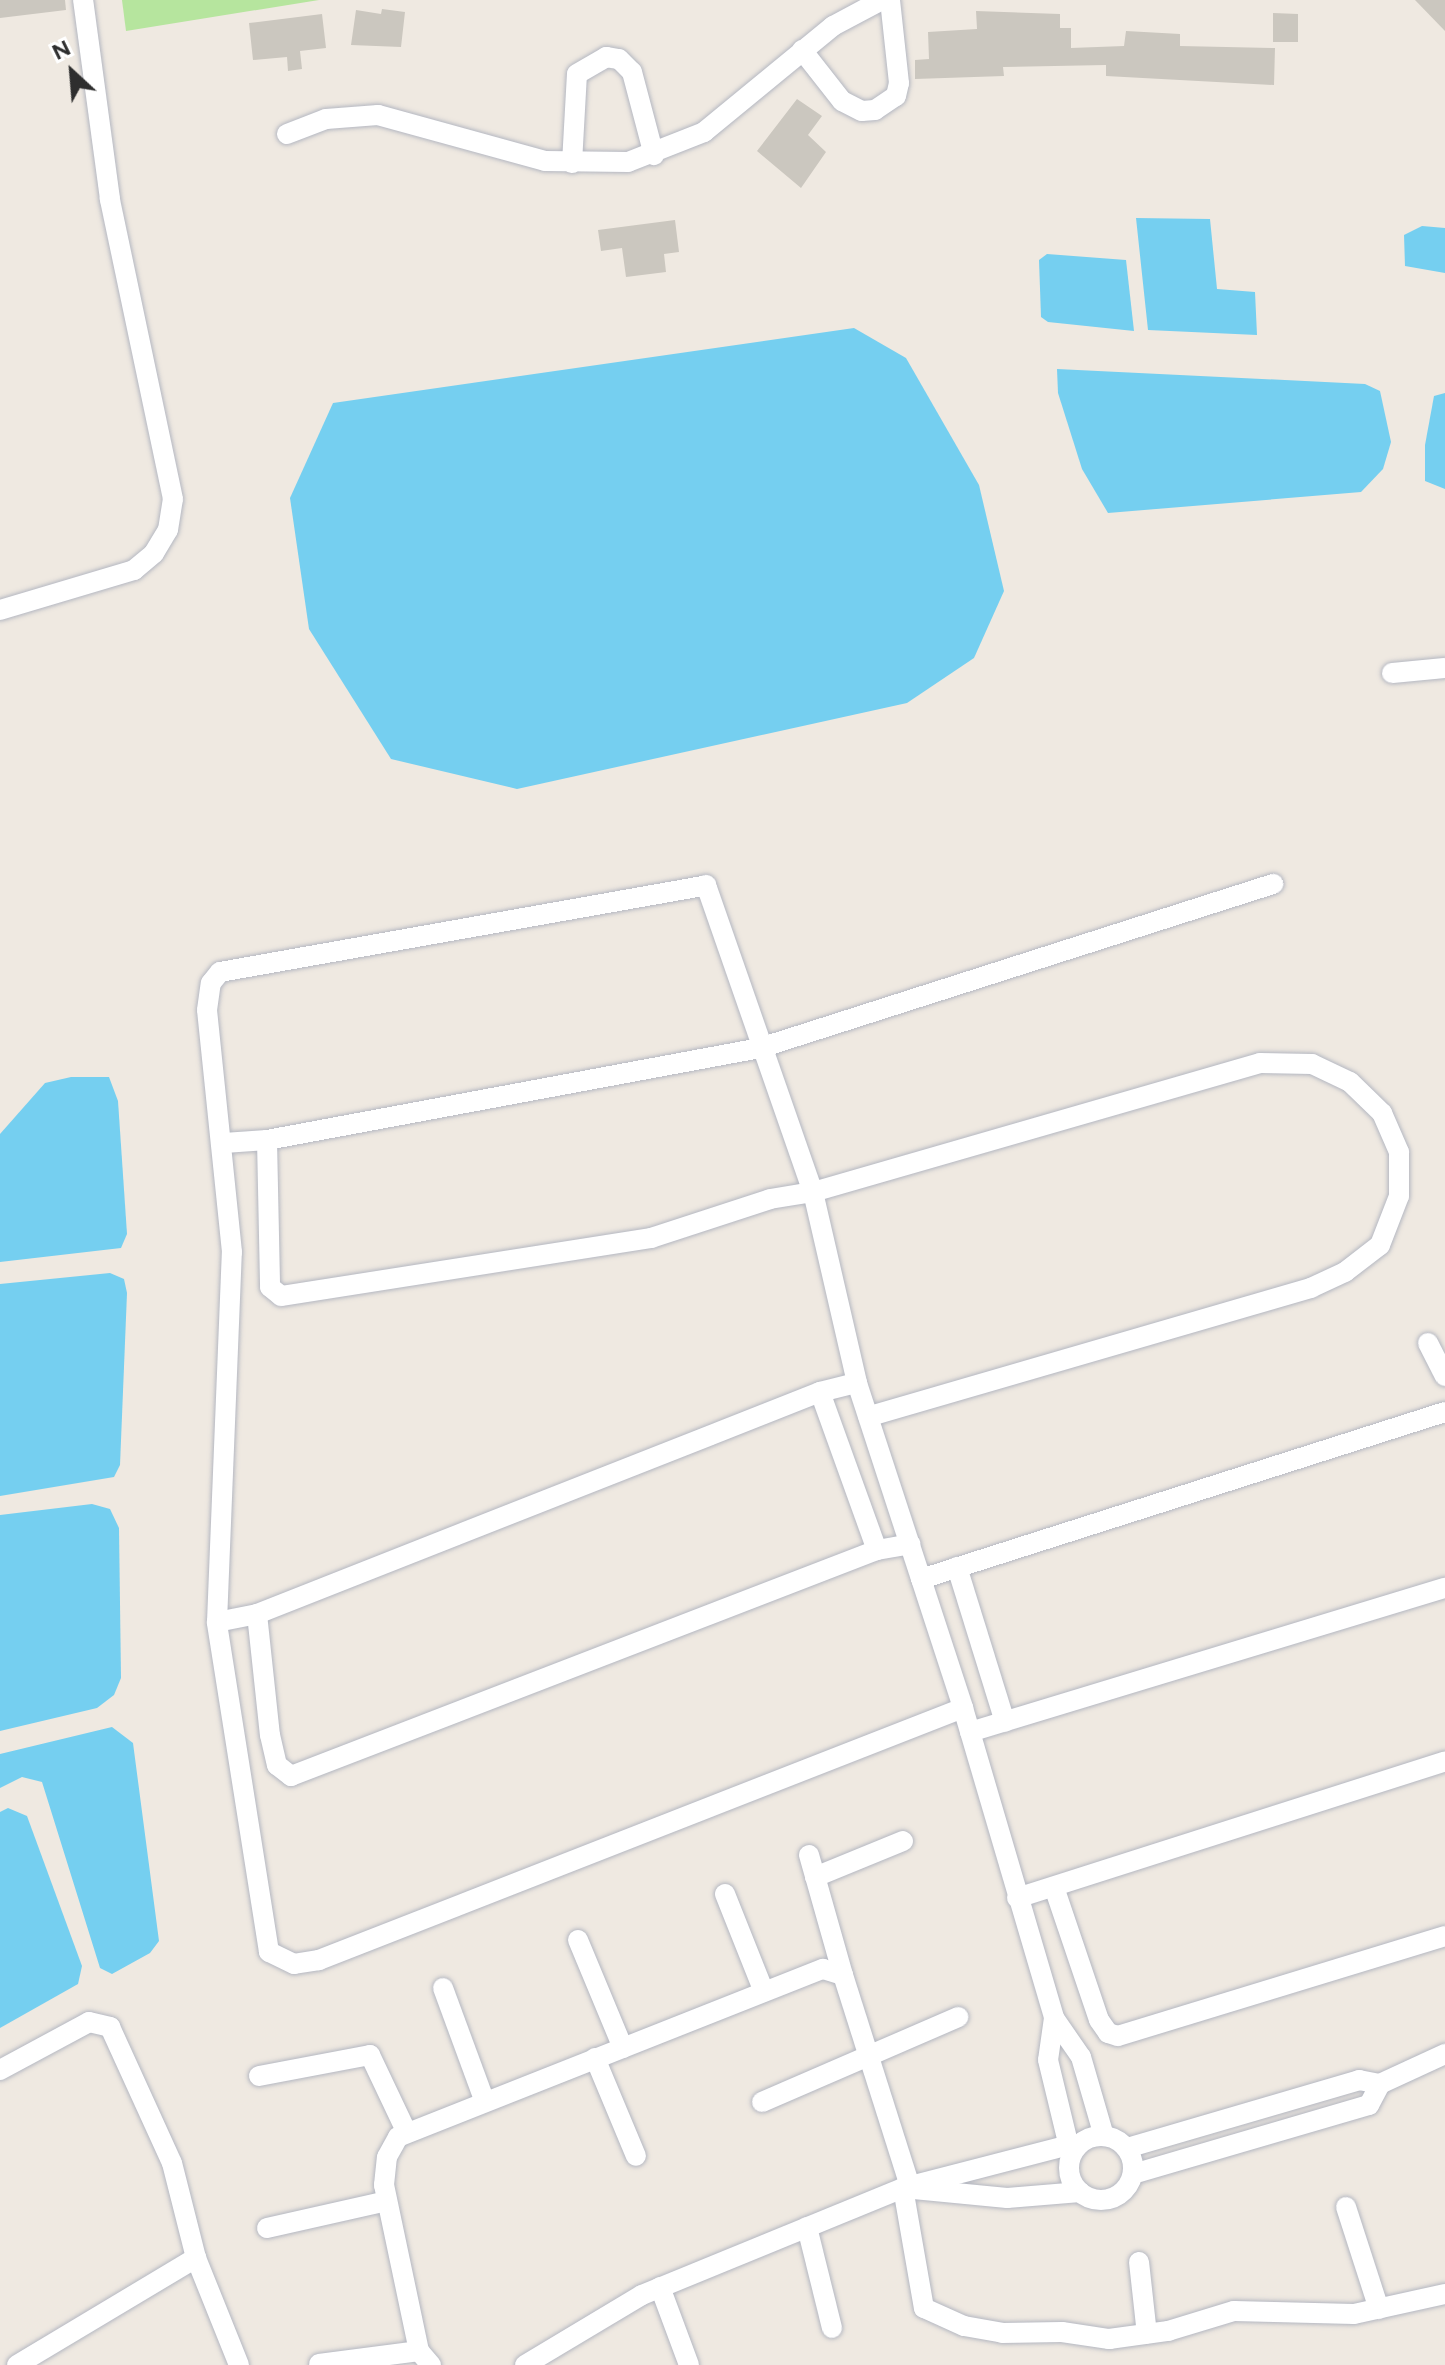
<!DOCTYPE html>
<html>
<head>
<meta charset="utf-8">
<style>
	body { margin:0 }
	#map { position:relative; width:1445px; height:2365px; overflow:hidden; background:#efe9e1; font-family:Figtree,sans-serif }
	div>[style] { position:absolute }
	.green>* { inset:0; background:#b6e59e }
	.water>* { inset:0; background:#75cff0 }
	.building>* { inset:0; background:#cbc7bf }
	.roads { filter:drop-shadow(0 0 2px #b4b7c1) drop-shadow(0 0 2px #b4b7c1) }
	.minor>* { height:20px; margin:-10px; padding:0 10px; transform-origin:10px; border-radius:10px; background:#fff }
	.minor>.ring { margin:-10px; padding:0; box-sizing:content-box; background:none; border:20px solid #fff; border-radius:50% }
	span { translate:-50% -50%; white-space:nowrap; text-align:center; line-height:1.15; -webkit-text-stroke:6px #fff; paint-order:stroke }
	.north { position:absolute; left:32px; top:32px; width:80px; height:80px; -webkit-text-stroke:6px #fff; paint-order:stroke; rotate:334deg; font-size:22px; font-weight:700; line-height:32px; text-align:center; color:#2e2e2e }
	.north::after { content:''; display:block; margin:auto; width:28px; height:36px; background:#2e2e2e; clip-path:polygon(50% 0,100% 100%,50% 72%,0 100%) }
</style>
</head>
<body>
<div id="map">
	<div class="green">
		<div style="clip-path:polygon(122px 0,319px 0,126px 31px)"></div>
	</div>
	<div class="water">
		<div style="clip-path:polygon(1136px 218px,1210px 219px,1217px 289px,1255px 292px,1257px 335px,1148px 330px)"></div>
		<div style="clip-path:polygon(1422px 226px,1445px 228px,1445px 273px,1405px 266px,1404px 235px)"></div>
		<div style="clip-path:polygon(1047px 254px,1126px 260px,1134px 331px,1048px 322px,1041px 317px,1039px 260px)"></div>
		<div style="clip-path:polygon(854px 328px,906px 358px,979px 485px,1004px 591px,974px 658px,907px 703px,517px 789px,391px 759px,309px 629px,290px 498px,333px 403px)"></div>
		<div style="clip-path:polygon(1057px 369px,1365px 384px,1380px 391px,1391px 442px,1383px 469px,1361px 492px,1108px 513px,1082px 469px,1058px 393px)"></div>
		<div style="clip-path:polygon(1445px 393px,1445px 489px,1425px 481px,1425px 445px,1434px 396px)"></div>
		<div style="clip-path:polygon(71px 1077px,109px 1077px,118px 1101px,127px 1234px,121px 1248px,0 1262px,0 1134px,45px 1083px)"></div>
		<div style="clip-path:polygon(110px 1273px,124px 1279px,127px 1293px,120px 1465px,114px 1477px,0 1496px,0 1284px)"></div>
		<div style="clip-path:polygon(92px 1504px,110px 1509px,119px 1528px,121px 1678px,114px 1695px,97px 1708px,0 1731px,0 1515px)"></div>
		<div style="clip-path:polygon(112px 1727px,133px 1743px,159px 1941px,150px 1953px,112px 1974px,100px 1968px,42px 1782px,22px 1777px,0 1788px,0 1754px)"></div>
		<div style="clip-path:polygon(8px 1808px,27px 1816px,82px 1966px,78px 1984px,0 2028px,0 1812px)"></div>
	</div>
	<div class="building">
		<div style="clip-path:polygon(0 0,65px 0,66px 10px,0 18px)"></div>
		<div style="clip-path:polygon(1415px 0,1445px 0,1445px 31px)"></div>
		<div style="clip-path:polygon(382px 9px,405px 12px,401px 47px,351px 45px,356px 10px,381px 14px)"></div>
		<div style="clip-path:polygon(976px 11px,1060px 14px,1060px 28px,1071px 28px,1071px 48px,1124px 46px,1126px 31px,1180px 34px,1180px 46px,1275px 48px,1274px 85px,1106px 76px,1106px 65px,1003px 67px,1004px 76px,915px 79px,915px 60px,929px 59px,928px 32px,977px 29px)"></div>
		<div style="clip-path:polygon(1273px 13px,1298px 14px,1298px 42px,1273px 42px)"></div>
		<div style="clip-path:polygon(322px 14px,326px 48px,300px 51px,302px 69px,288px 71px,287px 57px,253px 60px,249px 23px)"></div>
		<div style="clip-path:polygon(797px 99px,822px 116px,808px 135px,826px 152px,801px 188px,757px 151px)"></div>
		<div style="clip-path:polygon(675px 220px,679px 252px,664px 254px,666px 272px,626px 277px,622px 248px,601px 251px,598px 230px)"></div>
	</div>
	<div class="roads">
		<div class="minor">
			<div style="left:802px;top:50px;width:65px;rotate:51.9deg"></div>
			<div style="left:842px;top:101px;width:22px;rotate:27deg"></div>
			<div style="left:862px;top:111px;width:13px;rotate:-4deg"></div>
			<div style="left:875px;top:110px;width:25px;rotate:-34deg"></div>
			<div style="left:896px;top:96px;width:13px;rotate:-77deg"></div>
			<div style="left:899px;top:83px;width:83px;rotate:-96.2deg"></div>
			<div style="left:287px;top:134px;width:42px;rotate:-21deg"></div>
			<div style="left:326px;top:119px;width:52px;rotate:-4.4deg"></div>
			<div style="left:378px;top:115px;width:173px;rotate:15.4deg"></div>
			<div style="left:545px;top:161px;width:83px;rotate:0.7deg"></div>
			<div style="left:628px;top:162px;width:82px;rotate:-21.5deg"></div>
			<div style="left:704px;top:132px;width:167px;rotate:-39.4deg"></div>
			<div style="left:833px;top:26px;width:55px;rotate:-28deg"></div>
			<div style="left:572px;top:163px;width:89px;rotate:-86.8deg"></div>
			<div style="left:577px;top:74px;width:34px;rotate:-30deg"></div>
			<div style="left:606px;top:57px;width:13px;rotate:9deg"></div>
			<div style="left:619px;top:59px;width:18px;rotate:45deg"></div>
			<div style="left:632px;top:72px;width:86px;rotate:75.2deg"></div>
			<div style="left:0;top:610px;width:140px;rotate:-16.6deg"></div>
			<div style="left:134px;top:570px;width:26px;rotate:-40deg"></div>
			<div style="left:154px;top:553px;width:27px;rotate:-59deg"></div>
			<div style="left:168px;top:530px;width:31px;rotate:-81deg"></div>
			<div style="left:173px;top:499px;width:307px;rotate:-101.9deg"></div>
			<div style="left:110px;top:199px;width:201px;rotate:-97.7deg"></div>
			<div style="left:1392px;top:673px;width:53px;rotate:-5.4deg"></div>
			<div style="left:267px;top:1140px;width:147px;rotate:88.8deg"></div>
			<div style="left:270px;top:1287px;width:14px;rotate:39deg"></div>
			<div style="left:281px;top:1296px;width:375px;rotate:-8.9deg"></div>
			<div style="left:651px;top:1238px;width:125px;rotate:-18.1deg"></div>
			<div style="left:770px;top:1199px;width:44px;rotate:-9.2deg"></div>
			<div style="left:813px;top:1192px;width:465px;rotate:-16.1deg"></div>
			<div style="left:1260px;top:1063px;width:52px;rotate:1.1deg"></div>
			<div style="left:1312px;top:1064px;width:42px;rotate:25.3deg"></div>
			<div style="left:1350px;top:1082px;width:45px;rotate:44.1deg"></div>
			<div style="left:1382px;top:1113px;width:43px;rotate:66.4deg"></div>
			<div style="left:1399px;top:1152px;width:44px;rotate:90deg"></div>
			<div style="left:1399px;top:1196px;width:53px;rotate:111.2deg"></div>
			<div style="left:1380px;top:1245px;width:44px;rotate:142.4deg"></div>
			<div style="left:1345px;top:1272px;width:38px;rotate:155deg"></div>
			<div style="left:1311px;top:1288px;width:461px;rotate:163.8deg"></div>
			<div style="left:224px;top:1143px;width:43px;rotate:-4deg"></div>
			<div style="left:267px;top:1140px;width:502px;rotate:-10.57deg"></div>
			<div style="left:760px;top:1048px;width:539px;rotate:-17.73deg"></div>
			<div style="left:1428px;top:1343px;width:37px;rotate:63deg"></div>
			<div style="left:820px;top:1392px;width:168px;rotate:70.2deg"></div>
			<div style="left:957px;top:1567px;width:162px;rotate:72.8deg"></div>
			<div style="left:921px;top:1579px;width:550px;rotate:-17.68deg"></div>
			<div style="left:257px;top:1614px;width:122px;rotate:83.9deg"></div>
			<div style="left:270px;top:1735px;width:31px;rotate:77deg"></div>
			<div style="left:277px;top:1765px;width:18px;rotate:38deg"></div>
			<div style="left:291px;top:1776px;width:628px;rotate:-21.09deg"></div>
			<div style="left:877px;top:1550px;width:34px;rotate:-10deg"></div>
			<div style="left:217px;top:1622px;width:41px;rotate:-11.3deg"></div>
			<div style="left:257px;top:1614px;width:605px;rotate:-21.52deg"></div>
			<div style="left:820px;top:1392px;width:38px;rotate:-14deg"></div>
			<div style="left:963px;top:1708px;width:692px;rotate:158.63deg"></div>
			<div style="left:319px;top:1960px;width:25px;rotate:171deg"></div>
			<div style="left:294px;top:1964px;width:28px;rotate:-154deg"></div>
			<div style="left:269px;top:1952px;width:334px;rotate:-99deg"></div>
			<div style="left:217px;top:1622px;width:370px;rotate:-87.7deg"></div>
			<div style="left:232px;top:1252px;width:243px;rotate:-95.9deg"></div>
			<div style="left:207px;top:1010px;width:27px;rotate:-82deg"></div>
			<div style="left:211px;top:983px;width:14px;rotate:-51deg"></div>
			<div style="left:220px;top:972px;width:494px;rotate:-10.1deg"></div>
			<div style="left:706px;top:885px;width:325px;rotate:70.8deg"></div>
			<div style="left:813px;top:1192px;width:196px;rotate:77deg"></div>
			<div style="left:857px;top:1383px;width:342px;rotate:71.9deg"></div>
			<div style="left:963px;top:1708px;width:323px;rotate:73.6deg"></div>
			<div style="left:1054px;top:2018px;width:47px;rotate:55.3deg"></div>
			<div style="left:1081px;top:2057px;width:82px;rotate:73.8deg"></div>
			<div style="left:970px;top:1732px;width:496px;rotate:-16.9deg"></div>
			<div style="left:809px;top:1855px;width:125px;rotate:74.2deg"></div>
			<div style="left:815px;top:1877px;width:95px;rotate:-22.2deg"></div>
			<div style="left:1054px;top:1887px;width:140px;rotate:71.3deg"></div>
			<div style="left:1099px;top:2020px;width:16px;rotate:55deg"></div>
			<div style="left:1108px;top:2033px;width:10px;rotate:17deg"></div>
			<div style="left:1118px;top:2036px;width:342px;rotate:-17deg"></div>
			<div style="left:725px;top:1894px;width:105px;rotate:68.3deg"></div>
			<div style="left:1017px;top:1898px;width:449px;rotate:-17.7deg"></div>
			<div style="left:578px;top:1940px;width:117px;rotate:67.4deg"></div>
			<div style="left:443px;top:1988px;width:121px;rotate:69.8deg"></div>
			<div style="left:1054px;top:2018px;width:42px;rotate:98.1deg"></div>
			<div style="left:1048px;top:2060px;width:98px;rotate:76.4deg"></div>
			<div style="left:595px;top:2058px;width:106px;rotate:67.3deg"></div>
			<div style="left:0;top:2070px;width:101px;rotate:-28.3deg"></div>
			<div style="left:89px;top:2022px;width:22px;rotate:13deg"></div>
			<div style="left:110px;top:2027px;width:149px;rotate:65.5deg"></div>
			<div style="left:172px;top:2163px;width:98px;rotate:75.8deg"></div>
			<div style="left:196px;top:2258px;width:115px;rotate:68.1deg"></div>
			<div style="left:259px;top:2076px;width:113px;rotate:-10.7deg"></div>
			<div style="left:370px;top:2055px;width:86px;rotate:64.6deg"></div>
			<div style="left:762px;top:2102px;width:214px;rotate:-23.4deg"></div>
			<div class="ring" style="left:1069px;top:2136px;width:44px;height:44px"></div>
			<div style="left:1127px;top:2148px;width:242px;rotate:-16.3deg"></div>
			<div style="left:1359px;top:2080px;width:21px;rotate:11deg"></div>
			<div style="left:1380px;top:2084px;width:72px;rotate:-24.8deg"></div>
			<div style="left:1133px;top:2174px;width:246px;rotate:-16.3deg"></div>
			<div style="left:1369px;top:2105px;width:24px;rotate:-62deg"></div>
			<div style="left:1080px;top:2192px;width:73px;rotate:175.3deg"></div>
			<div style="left:1007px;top:2198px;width:104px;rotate:-174.5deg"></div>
			<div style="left:903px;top:2188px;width:122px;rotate:80.1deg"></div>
			<div style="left:924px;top:2308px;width:44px;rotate:24.2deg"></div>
			<div style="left:964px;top:2326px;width:39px;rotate:10deg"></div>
			<div style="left:1002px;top:2333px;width:60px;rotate:-1deg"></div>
			<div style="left:1062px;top:2332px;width:48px;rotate:8.5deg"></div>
			<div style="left:1109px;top:2339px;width:60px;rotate:-7.7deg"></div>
			<div style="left:1168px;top:2331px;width:69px;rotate:-16.9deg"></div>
			<div style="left:1234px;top:2311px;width:120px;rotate:1.4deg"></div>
			<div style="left:1354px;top:2314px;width:93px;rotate:-12.4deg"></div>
			<div style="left:1346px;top:2207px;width:107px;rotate:72.1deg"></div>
			<div style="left:807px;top:2227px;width:104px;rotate:76.1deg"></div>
			<div style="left:267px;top:2228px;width:123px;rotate:-12.7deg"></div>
			<div style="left:1139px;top:2262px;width:72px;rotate:83.7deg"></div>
			<div style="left:660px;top:2287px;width:83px;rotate:69.6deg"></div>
			<div style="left:319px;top:2364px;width:101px;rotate:-7.4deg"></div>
			<div style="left:17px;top:2365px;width:209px;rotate:-30.9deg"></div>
			<div style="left:431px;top:2365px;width:18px;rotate:-131deg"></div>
			<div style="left:419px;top:2351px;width:170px;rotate:-101.9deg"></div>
			<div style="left:384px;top:2185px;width:28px;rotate:-84deg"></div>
			<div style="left:387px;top:2157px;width:23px;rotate:-61deg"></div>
			<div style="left:398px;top:2137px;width:457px;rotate:-21.6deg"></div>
			<div style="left:823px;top:1969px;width:21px;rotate:17deg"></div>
			<div style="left:843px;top:1975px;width:221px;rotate:72.4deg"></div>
			<div style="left:525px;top:2365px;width:136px;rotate:-30.9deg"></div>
			<div style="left:642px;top:2295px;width:282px;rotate:-22.3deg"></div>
			<div style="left:903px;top:2188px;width:171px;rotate:-14.5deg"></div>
		</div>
	</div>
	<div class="north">N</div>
</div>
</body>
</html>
